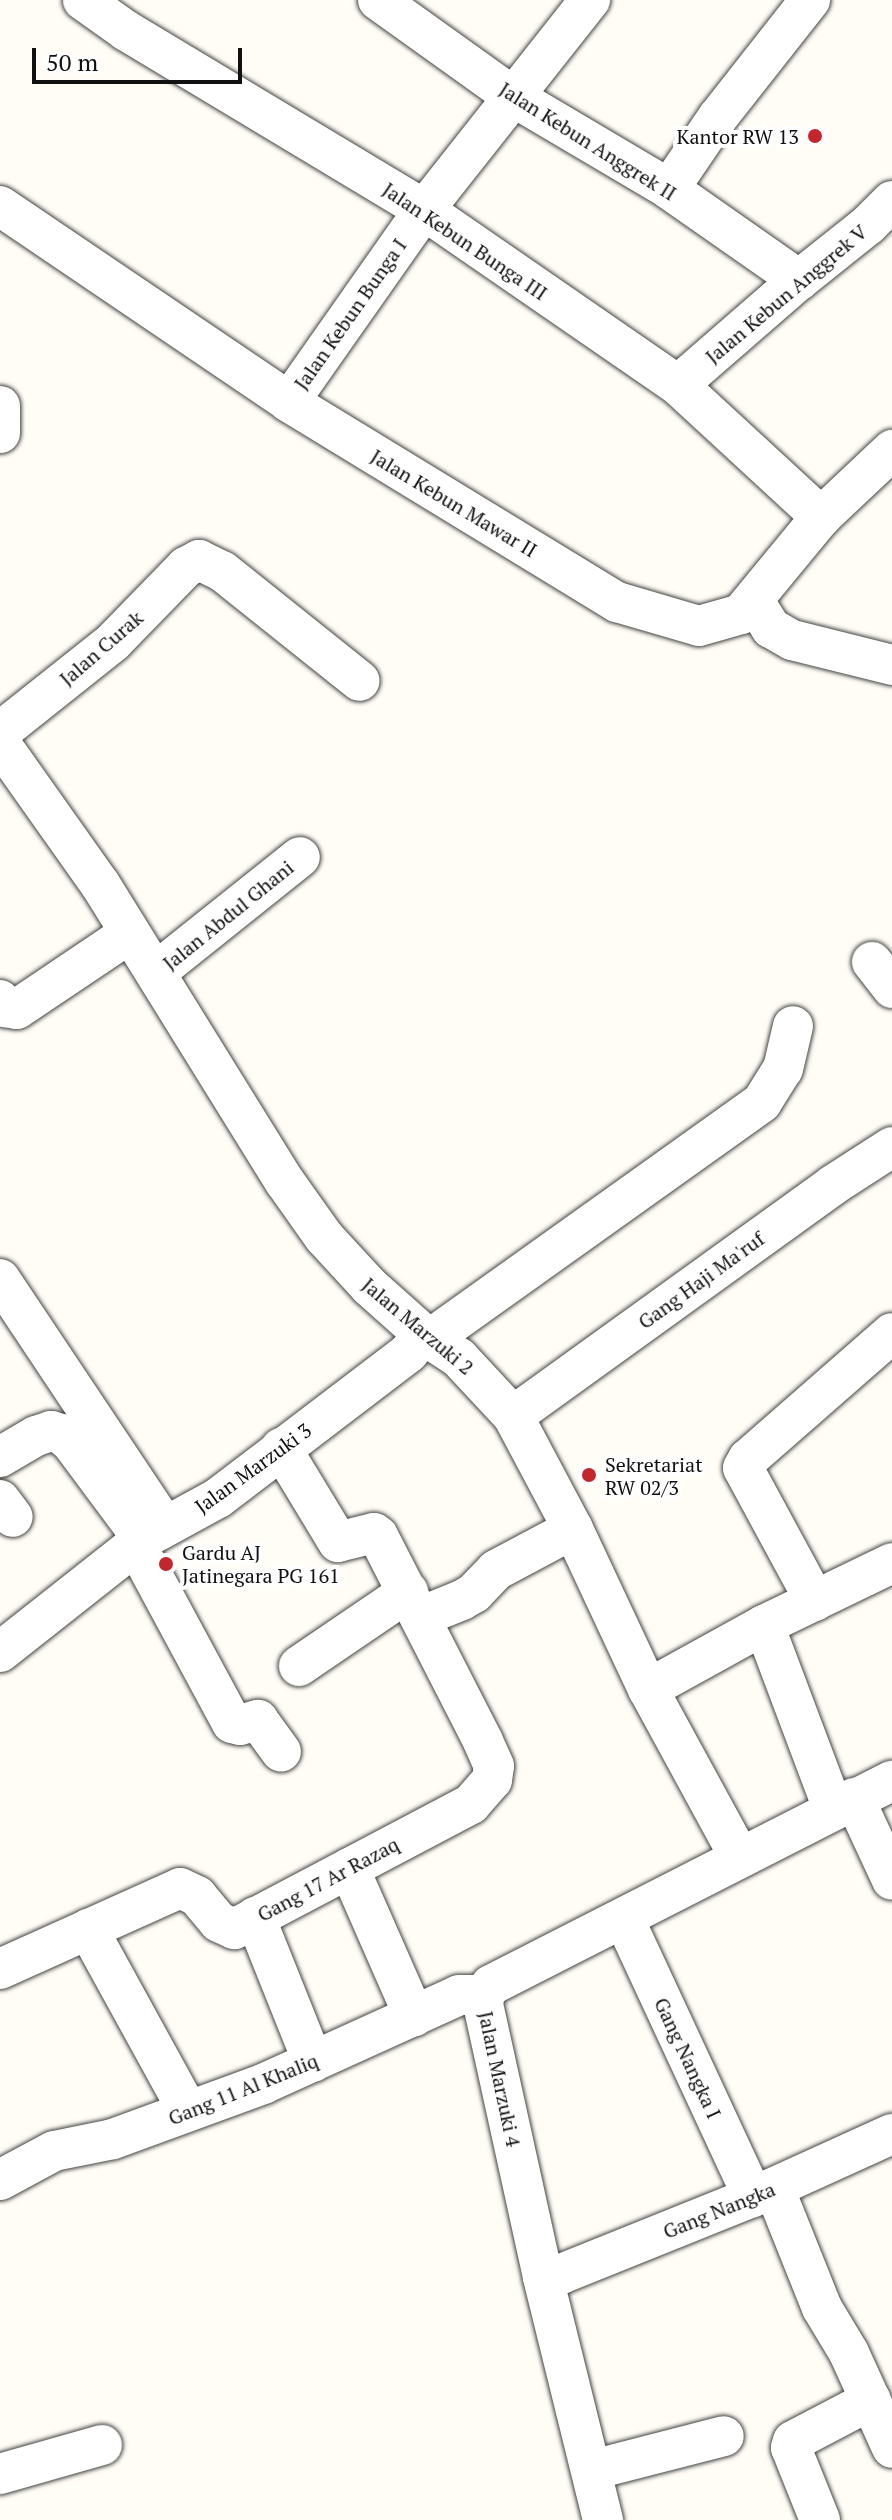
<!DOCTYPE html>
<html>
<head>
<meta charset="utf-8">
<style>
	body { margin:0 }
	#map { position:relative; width:892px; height:2520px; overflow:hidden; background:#fffdf5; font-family:"PT Serif",serif }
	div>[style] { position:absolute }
	.roads { filter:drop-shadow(0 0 2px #444) drop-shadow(0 0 2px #444) }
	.minor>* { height:40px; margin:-20px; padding:0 20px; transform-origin:20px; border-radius:20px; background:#fff }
	.dots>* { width:22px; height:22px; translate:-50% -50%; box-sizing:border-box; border:4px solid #fff; border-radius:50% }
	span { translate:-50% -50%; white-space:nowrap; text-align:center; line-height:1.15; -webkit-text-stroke:8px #fff; paint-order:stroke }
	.poi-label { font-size:20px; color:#111 }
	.right { translate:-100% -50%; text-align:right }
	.left { translate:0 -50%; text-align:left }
	.street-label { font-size:20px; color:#111 }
	.scale { position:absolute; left:32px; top:48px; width:210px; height:36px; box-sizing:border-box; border:4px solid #111; border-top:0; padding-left:10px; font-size:24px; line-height:28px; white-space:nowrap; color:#111; -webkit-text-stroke:6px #fff; paint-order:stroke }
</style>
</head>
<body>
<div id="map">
	<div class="roads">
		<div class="minor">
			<div style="left:83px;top:0;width:52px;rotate:35.5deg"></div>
			<div style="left:125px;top:30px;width:349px;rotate:31deg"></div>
			<div style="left:424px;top:210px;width:308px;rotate:34.6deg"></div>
			<div style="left:678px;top:385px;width:195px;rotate:42.7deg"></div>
			<div style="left:378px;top:0;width:165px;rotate:35.6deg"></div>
			<div style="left:512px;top:96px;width:182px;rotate:30.6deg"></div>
			<div style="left:669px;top:189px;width:159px;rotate:35deg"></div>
			<div style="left:669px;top:189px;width:87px;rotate:-55.8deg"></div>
			<div style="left:718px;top:117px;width:149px;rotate:-51.8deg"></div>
			<div style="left:0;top:206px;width:349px;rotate:34.1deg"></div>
			<div style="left:289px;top:402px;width:384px;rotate:31.4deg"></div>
			<div style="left:617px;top:602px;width:85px;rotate:16.3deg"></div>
			<div style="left:699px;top:626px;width:44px;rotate:-15.9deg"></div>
			<div style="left:741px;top:614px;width:126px;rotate:-50.5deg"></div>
			<div style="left:821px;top:517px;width:98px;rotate:-43.3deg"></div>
			<div style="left:678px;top:385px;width:160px;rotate:-41deg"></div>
			<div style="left:799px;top:280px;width:88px;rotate:-38.6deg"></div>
			<div style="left:868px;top:225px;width:34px;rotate:-45deg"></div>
			<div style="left:289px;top:402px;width:235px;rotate:-54.9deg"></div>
			<div style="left:424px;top:210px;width:268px;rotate:-51.7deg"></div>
			<div style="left:0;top:406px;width:27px;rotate:90deg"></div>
			<div style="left:754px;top:601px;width:32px;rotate:58deg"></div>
			<div style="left:771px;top:628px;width:24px;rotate:30deg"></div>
			<div style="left:792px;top:640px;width:103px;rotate:14deg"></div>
			<div style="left:0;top:732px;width:144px;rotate:-38.5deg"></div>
			<div style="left:113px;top:642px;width:105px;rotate:-45.8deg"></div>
			<div style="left:186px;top:567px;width:15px;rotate:-28deg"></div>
			<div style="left:199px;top:560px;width:25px;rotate:26deg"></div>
			<div style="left:222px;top:571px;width:176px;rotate:38.6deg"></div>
			<div style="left:0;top:743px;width:173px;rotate:54.7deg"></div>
			<div style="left:100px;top:884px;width:351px;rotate:58.2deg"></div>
			<div style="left:285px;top:1182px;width:67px;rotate:54.7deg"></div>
			<div style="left:324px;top:1237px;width:67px;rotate:47.4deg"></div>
			<div style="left:369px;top:1286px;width:74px;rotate:41.7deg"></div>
			<div style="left:424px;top:1335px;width:42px;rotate:33.3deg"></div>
			<div style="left:459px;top:1358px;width:79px;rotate:47deg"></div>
			<div style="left:513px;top:1416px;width:128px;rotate:62deg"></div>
			<div style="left:573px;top:1529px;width:177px;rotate:64.9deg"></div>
			<div style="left:648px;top:1689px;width:190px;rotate:61.4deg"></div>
			<div style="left:872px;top:962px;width:33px;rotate:52deg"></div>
			<div style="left:156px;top:972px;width:184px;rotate:-38.6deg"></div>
			<div style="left:0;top:1000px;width:9px;rotate:54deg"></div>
			<div style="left:5px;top:1007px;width:12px;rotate:9deg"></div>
			<div style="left:17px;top:1009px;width:136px;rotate:-33.9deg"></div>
			<div style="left:0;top:1279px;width:297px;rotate:56.3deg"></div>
			<div style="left:433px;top:1337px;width:404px;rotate:-35.5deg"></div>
			<div style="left:762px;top:1102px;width:39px;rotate:-58deg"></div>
			<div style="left:783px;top:1069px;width:44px;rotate:-76.9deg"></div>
			<div style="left:513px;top:1416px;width:395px;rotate:-35.8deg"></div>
			<div style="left:833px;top:1185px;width:70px;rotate:-32.8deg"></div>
			<div style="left:0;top:1457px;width:42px;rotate:-30.3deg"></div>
			<div style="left:36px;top:1436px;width:16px;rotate:-18deg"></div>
			<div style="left:51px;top:1431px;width:10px;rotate:17deg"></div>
			<div style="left:61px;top:1434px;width:13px;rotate:39deg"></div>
			<div style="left:71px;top:1442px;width:121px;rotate:53.4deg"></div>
			<div style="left:0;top:1500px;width:21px;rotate:53deg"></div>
			<div style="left:136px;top:1545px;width:202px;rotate:61.7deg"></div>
			<div style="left:232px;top:1723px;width:8px;rotate:14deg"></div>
			<div style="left:240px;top:1725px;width:19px;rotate:-16deg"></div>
			<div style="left:258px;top:1720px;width:39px;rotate:54deg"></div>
			<div style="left:815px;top:1601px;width:151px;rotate:-118.4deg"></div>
			<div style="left:743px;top:1468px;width:10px;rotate:-61deg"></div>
			<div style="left:748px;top:1459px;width:191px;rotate:-41.2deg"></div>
			<div style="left:420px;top:1617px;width:45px;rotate:-22deg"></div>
			<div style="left:462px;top:1600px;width:14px;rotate:-30deg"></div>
			<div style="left:474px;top:1593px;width:32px;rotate:-46deg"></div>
			<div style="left:496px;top:1570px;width:87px;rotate:-28deg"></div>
			<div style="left:764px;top:1625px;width:197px;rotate:69.4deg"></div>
			<div style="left:0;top:1652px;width:182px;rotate:-38.3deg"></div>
			<div style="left:143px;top:1539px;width:85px;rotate:-28.7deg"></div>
			<div style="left:218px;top:1498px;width:239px;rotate:-37.3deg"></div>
			<div style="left:408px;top:1353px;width:24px;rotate:-48deg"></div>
			<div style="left:299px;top:1666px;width:132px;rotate:-34.2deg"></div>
			<div style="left:648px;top:1689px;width:132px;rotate:-28.9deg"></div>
			<div style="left:764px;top:1625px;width:142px;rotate:-25.8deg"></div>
			<div style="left:854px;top:1798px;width:90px;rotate:65.1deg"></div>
			<div style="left:349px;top:1868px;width:162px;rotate:66.3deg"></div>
			<div style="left:255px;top:1917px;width:156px;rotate:68.2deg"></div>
			<div style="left:624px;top:1919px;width:306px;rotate:65.1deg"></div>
			<div style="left:88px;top:1929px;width:208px;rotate:61.2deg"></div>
			<div style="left:0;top:1969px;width:197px;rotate:-24.2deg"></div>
			<div style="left:180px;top:1888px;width:19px;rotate:25deg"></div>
			<div style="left:197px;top:1896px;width:34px;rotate:50deg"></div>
			<div style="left:219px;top:1922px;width:17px;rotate:25deg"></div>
			<div style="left:234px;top:1929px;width:268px;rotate:-27.8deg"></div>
			<div style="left:471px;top:1804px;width:32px;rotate:-49deg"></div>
			<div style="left:492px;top:1780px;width:14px;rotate:-82deg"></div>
			<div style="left:494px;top:1766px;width:27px;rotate:-114deg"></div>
			<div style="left:483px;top:1741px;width:230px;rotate:-117.1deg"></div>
			<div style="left:378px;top:1536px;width:5px;rotate:-143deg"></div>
			<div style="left:374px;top:1533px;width:37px;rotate:166deg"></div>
			<div style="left:338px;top:1542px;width:110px;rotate:-121.2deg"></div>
			<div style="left:0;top:2180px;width:61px;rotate:-28.2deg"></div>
			<div style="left:54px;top:2151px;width:60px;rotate:-11.5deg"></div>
			<div style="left:113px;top:2139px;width:160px;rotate:-20.1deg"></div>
			<div style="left:263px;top:2084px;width:215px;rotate:-24.4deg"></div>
			<div style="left:459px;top:1995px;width:25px"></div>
			<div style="left:774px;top:2188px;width:129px;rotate:68.2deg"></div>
			<div style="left:822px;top:2308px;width:52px;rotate:59deg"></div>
			<div style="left:849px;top:2353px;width:104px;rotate:65.6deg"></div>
			<div style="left:543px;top:2277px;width:18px;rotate:-9deg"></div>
			<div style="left:561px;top:2274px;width:207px;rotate:-21.9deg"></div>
			<div style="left:753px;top:2197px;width:153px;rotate:-24.4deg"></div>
			<div style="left:592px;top:2470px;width:136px;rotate:-14.4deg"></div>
			<div style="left:0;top:2474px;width:106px;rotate:-15.9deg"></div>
			<div style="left:603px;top:2520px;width:250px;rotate:-103.9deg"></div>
			<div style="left:543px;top:2277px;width:279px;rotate:-102.4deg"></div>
			<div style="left:483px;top:2005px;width:10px;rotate:-84deg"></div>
			<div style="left:484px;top:1995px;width:12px;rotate:-55deg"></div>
			<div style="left:491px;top:1985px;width:450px;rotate:-27deg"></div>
			<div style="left:820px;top:2520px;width:78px;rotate:-111.9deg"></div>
			<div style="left:791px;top:2448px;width:7px;rotate:-74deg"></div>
			<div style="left:793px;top:2441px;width:88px;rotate:-27.7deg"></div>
		</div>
	</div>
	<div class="dots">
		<div style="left:815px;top:136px;background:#c4262e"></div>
		<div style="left:589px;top:1475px;background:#c4262e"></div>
		<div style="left:166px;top:1564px;background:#c4262e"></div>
	</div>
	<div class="poi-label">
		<span class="right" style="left:799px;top:136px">Kantor RW 13</span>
		<span class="left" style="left:605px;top:1476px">Sekretariat<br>RW 02/3</span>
		<span class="left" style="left:182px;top:1564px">Gardu AJ<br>Jatinegara PG 161</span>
	</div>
	<div class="street-label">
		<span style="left:588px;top:141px;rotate:32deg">Jalan Kebun Anggrek II</span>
		<span style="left:465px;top:241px;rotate:34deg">Jalan Kebun Bunga III</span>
		<span style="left:786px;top:294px;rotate:-40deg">Jalan Kebun Anggrek V</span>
		<span style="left:350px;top:314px;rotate:-55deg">Jalan Kebun Bunga I</span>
		<span style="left:454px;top:503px;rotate:31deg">Jalan Kebun Mawar II</span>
		<span style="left:101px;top:648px;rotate:-41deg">Jalan Curak</span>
		<span style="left:228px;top:915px;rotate:-39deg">Jalan Abdul Ghani</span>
		<span style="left:701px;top:1280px;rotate:-36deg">Gang Haji Ma'ruf</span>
		<span style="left:418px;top:1326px;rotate:40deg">Jalan Marzuki 2</span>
		<span style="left:253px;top:1468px;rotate:-36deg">Jalan Marzuki 3</span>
		<span style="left:328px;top:1879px;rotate:-28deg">Gang 17 Ar Razaq</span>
		<span style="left:688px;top:2058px;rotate:65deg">Gang Nangka I</span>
		<span style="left:500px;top:2079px;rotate:78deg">Jalan Marzuki 4</span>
		<span style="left:243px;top:2089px;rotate:-22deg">Gang 11 Al Khaliq</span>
		<span style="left:719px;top:2210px;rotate:-22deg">Gang Nangka</span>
	</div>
	<div class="scale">50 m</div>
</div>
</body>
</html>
